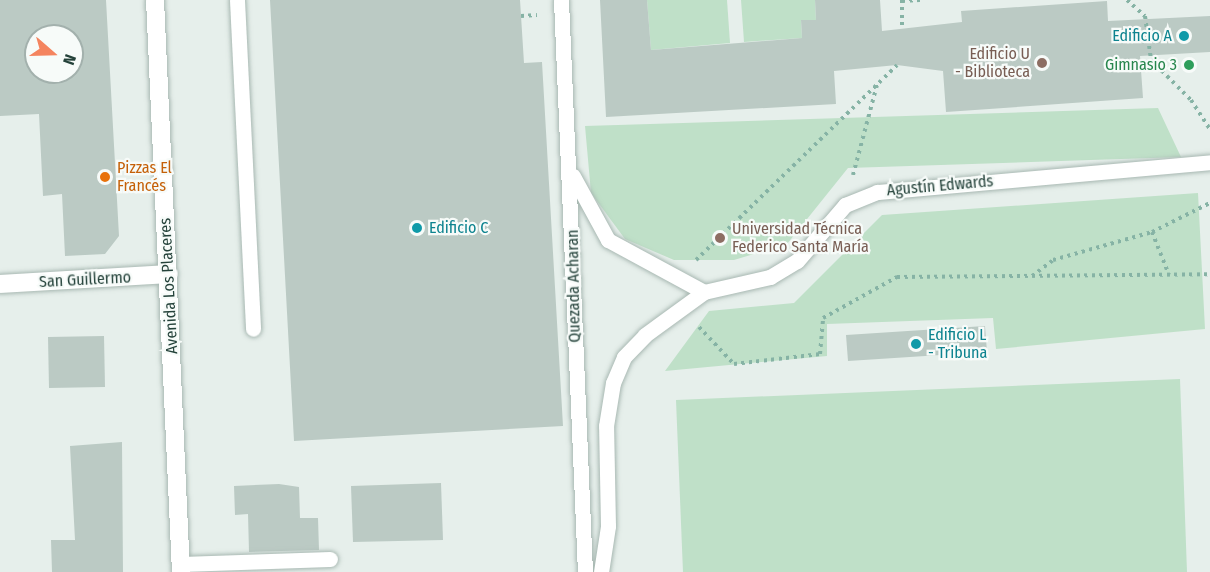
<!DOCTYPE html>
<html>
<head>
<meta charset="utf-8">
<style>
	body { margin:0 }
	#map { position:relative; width:1210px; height:572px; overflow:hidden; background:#e6efeb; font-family:"Fira Sans Condensed",sans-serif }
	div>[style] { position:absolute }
	.green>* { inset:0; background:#bfe0c8 }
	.building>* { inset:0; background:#bbcac4 }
	.path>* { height:4px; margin-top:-2px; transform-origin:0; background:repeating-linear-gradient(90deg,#86b3a5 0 3px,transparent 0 7.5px) }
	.roads { filter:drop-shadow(0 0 2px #a8b8b2) drop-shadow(0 0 2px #a8b8b2) }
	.service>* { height:15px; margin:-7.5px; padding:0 7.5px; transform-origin:7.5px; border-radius:7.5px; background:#fff }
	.minor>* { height:18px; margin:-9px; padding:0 9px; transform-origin:9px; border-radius:9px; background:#fff }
	.secondary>* { height:18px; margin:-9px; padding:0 9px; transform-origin:9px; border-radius:9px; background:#fff }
	.dots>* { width:16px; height:16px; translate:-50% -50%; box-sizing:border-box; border:3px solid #f7fbf9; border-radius:50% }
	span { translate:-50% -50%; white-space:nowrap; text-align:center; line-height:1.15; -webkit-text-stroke:4.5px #f7fbf9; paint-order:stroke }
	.culture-label { font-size:16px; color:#0d838f }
	.right { translate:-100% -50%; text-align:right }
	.left { translate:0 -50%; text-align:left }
	.education-label { font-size:16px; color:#785e54 }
	.leisure-label { font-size:16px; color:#27864d }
	.food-label { font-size:16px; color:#c56008 }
	.street-label { font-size:16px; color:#24423a }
	.north { position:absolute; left:24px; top:24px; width:60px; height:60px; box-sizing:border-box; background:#f7fbf9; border:2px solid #a3b1ad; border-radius:50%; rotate:110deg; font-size:16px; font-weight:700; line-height:24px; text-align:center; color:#24423a }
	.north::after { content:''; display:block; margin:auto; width:21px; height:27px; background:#f4845f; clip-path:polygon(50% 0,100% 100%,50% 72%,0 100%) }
</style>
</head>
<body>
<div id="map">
	<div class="green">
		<div style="clip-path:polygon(647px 0,727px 0,730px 43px,651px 50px)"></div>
		<div style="clip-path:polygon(741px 0,815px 0,816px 20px,801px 21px,802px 38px,744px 42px)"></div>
		<div style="clip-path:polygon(1158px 108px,1181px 157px,848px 168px,787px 244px,734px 260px,674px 260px,625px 239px,591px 193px,585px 126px)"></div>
		<div style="clip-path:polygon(1198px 193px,1205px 329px,996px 349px,993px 318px,827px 324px,827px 356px,665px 371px,709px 311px,794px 303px,882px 215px)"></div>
		<div style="clip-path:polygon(1180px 379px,1187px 572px,683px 572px,676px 400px)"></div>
	</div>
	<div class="building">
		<div style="clip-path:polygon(evenodd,0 0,106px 0,119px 236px,105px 254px,65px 256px,62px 194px,43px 196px,39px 114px,0 116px,0 0,36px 36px,72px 36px,72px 72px,36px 72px,36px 36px)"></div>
		<div style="clip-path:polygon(270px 0,520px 0,524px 63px,542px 62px,563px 426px,294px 441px)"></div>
		<div style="clip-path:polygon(600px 0,647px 0,651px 50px,802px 38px,801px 20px,816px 20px,815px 0,880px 0,882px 31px,962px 22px,961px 11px,1107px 1px,1108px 21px,1210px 16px,1210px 52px,1140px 56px,1143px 98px,946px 112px,943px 71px,897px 65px,834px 71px,836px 104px,606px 117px)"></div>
		<div style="clip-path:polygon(985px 326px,987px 352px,848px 361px,846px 335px)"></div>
		<div style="clip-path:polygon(104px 336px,105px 387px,49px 388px,48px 337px)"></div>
		<div style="clip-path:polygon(122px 442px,123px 572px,52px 572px,51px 540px,75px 540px,70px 446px)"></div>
		<div style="clip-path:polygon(441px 483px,443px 540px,353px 542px,351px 486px)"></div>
		<div style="clip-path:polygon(279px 484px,299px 487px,300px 518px,318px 518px,319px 550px,249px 552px,248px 514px,235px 515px,234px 486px)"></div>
	</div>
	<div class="path">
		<div style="left:902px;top:0;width:28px;rotate:90deg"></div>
		<div style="left:1127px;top:0;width:24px;rotate:42deg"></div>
		<div style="left:1145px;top:16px;width:44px;rotate:82.2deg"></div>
		<div style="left:1151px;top:60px;width:57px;rotate:45deg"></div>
		<div style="left:1191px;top:100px;width:35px;rotate:57deg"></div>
		<div style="left:902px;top:1px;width:22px;rotate:-3deg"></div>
		<div style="left:521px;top:16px;width:16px;rotate:-4deg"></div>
		<div style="left:853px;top:175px;width:97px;rotate:-75.1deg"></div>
		<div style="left:1152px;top:232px;width:46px;rotate:68.4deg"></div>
		<div style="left:696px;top:260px;width:280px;rotate:-44.1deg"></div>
		<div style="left:1032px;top:276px;width:26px;rotate:-37deg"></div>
		<div style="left:1053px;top:260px;width:103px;rotate:-15.8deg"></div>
		<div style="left:1152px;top:232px;width:65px;rotate:-26.6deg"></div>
		<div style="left:699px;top:327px;width:51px;rotate:46.6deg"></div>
		<div style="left:734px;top:364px;width:87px;rotate:-6.6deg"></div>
		<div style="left:820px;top:354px;width:36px;rotate:-85deg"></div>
		<div style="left:823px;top:318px;width:85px;rotate:-29deg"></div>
		<div style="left:897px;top:277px;width:313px;rotate:-0.5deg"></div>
	</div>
	<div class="roads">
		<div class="service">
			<div style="left:237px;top:0;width:329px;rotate:87.2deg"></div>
			<div style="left:561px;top:0;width:573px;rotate:87.6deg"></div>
			<div style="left:573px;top:176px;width:73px;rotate:61.3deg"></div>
			<div style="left:608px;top:240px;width:109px;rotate:28.4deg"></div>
			<div style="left:704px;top:292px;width:68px;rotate:-12.8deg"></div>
			<div style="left:770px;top:277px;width:31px;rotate:-31deg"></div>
			<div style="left:797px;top:261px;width:74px;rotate:-49.4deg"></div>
			<div style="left:845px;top:205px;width:35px;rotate:-22deg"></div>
			<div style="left:877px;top:192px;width:334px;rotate:-5.1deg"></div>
			<div style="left:181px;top:564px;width:149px;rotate:-1.9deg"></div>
			<div style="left:601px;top:572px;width:47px;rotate:-81.3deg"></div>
			<div style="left:608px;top:526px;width:100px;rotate:-91.1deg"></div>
			<div style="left:606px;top:426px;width:44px;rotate:-80.8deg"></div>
			<div style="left:613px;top:383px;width:28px;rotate:-67deg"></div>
			<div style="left:624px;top:357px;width:30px;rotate:-46deg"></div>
			<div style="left:645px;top:335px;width:73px;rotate:-36.1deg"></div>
		</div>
		<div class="minor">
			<div style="left:0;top:284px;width:169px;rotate:-3.4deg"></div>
		</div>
		<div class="secondary">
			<div style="left:155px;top:0;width:573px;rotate:87.4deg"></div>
		</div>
	</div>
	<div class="dots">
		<div style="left:1184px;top:36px;background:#0f9aa8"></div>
		<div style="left:1042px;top:63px;background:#8d6e63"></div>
		<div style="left:1189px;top:65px;background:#2e9e5b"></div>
		<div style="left:105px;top:177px;background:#e8710a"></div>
		<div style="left:417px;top:228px;background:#0f9aa8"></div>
		<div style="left:720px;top:238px;background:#8d6e63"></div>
		<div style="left:916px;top:344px;background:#0f9aa8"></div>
	</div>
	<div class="culture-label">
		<span class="right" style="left:1172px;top:36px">Edificio A</span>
		<span class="left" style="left:429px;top:228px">Edificio C</span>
		<span class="left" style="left:928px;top:344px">Edificio L<br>- Tribuna</span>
	</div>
	<div class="education-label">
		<span class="right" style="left:1030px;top:63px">Edificio U<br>- Biblioteca</span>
		<span class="left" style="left:732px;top:238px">Universidad Técnica<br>Federico Santa María</span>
	</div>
	<div class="leisure-label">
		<span class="right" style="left:1177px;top:65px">Gimnasio 3</span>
	</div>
	<div class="food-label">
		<span class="left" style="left:117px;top:177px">Pizzas El<br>Francés</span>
	</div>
	<div class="street-label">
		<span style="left:940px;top:186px;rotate:-5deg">Agustín Edwards</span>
		<span style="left:85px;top:280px;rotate:-3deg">San Guillermo</span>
		<span style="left:169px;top:286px;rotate:-93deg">Avenida Los Placeres</span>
		<span style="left:574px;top:286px;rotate:-91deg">Quezada Acharan</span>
	</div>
	<div class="north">N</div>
</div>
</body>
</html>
